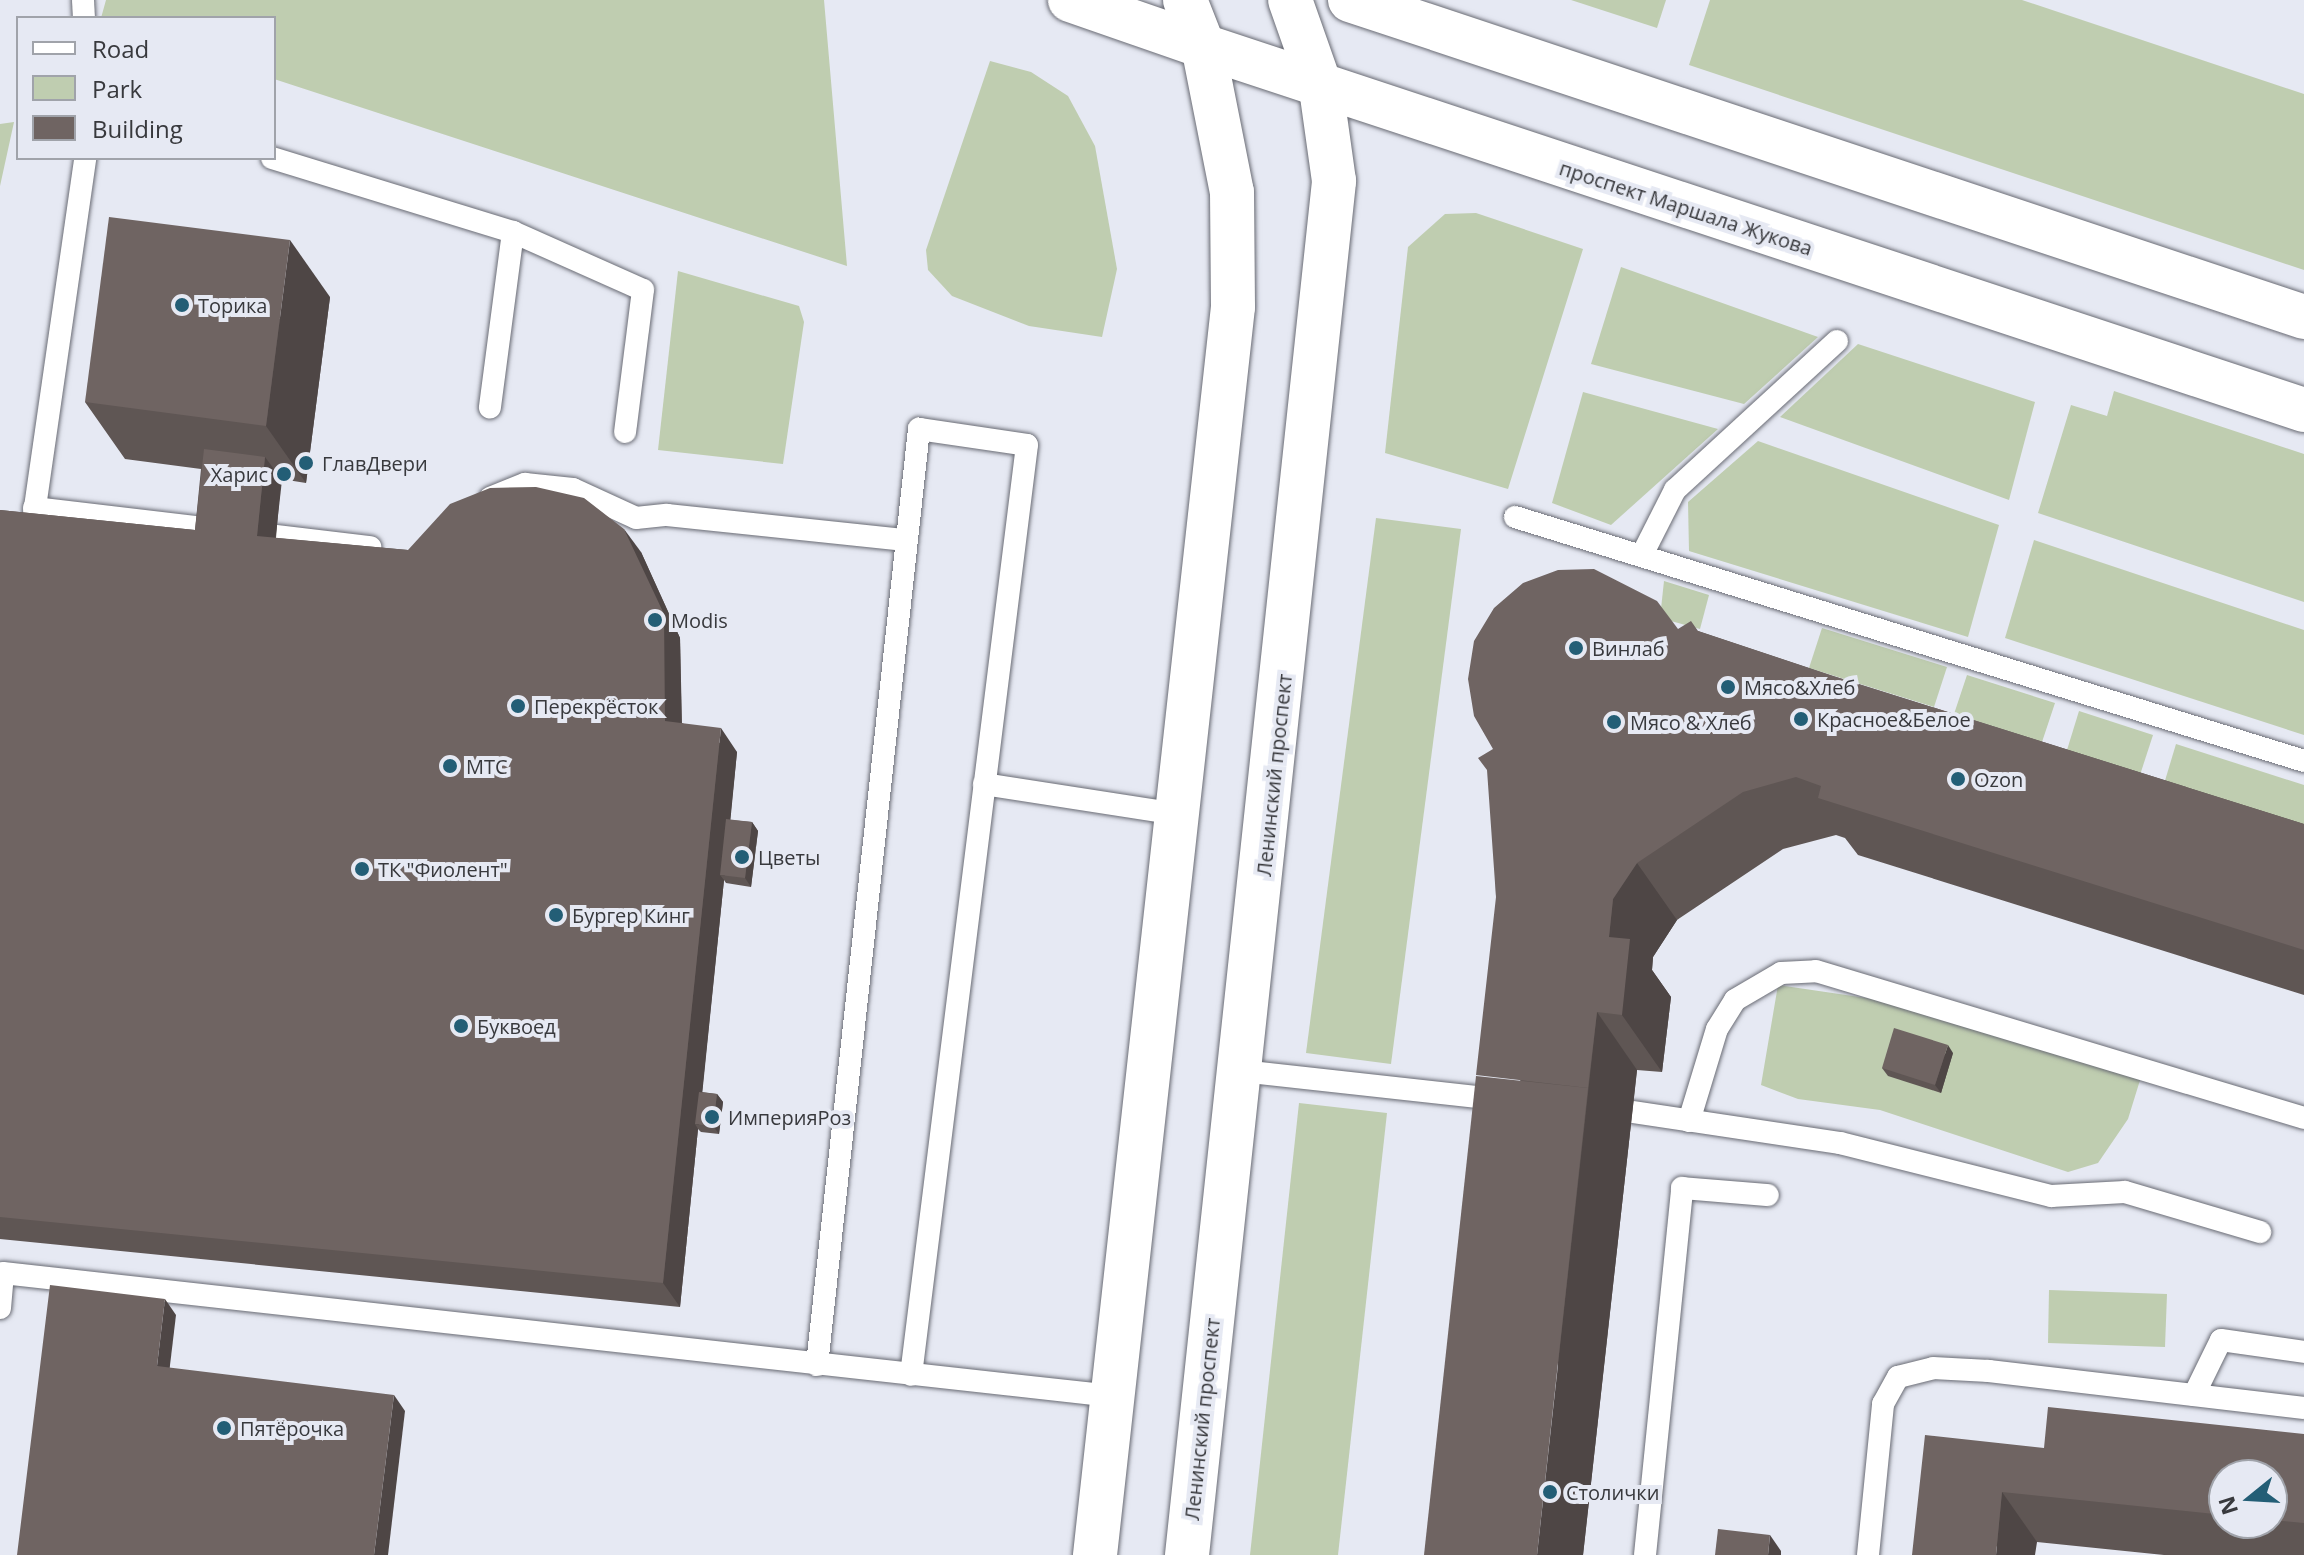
<!DOCTYPE html>
<html>
<head>
<meta charset="utf-8">
<style>
	body { margin:0 }
	#map { position:relative; width:2304px; height:1555px; overflow:hidden; background:#e6e9f3; font-family:"Open Sans",sans-serif }
	div>[style] { position:absolute }
	.green>* { inset:0; background:#bfcdb0 }
	.roads { filter:drop-shadow(0 0 2px #696b74) drop-shadow(0 0 2px #696b74) }
	.lane>* { height:22px; margin:-11px; padding:0 11px; transform-origin:11px; border-radius:11px; background:#fff }
	.secondary>* { height:44px; margin:-22px; padding:0 22px; transform-origin:22px; border-radius:22px; background:#fff }
	.primary>* { height:44px; margin:-22px; padding:0 22px; transform-origin:22px; border-radius:22px; background:#fff }
	.wall>* { inset:0; background:#5f5654 }
	.shaded-wall>* { inset:0; background:#4e4645 }
	.building>* { inset:0; background:#6f6462 }
	.dots>* { width:22px; height:22px; translate:-50% -50%; box-sizing:border-box; border:4px solid #e6e9f3; border-radius:50% }
	span { translate:-50% -50%; white-space:nowrap; text-align:center; line-height:1.15; -webkit-text-stroke:8px #e6e9f3; paint-order:stroke }
	.street-label { font-size:20px; color:#38393d }
	.poi-label { font-size:20px; color:#38393d }
	.left { translate:0 -50%; text-align:left }
	.right { translate:-100% -50%; text-align:right }
	.legend { position:absolute; left:16px; top:16px; width:260px; height:144px; box-sizing:border-box; background:#e6e9f3; border:2px solid #a0a3aa; margin:0; padding:10px 14px; list-style:none; font-size:24px; color:#38393d }
	.legend li { display:flex; align-items:center; gap:16px; height:40px }
	.legend b { width:40px; border:2px solid #a0a3aa }
	.north { position:absolute; left:2208px; top:1459px; width:80px; height:80px; box-sizing:border-box; background:#e6e9f3; border:2px solid #a0a3aa; border-radius:50%; rotate:252deg; font-size:22px; font-weight:700; line-height:32px; text-align:center; color:#38393d }
	.north::after { content:''; display:block; margin:auto; width:28px; height:36px; background:#235e76; clip-path:polygon(50% 0,100% 100%,50% 72%,0 100%) }
</style>
</head>
<body>
<div id="map">
	<div class="green">
		<div style="clip-path:polygon(106px 0,824px 0,847px 266px,274px 79px,274px 18px,101px 18px)"></div>
		<div style="clip-path:polygon(1571px 0,1666px 0,1657px 28px)"></div>
		<div style="clip-path:polygon(1710px 0,2022px 0,2304px 94px,2304px 270px,1689px 65px)"></div>
		<div style="clip-path:polygon(990px 61px,1031px 72px,1068px 96px,1095px 146px,1117px 269px,1102px 337px,1029px 326px,952px 296px,928px 270px,926px 250px)"></div>
		<div style="clip-path:polygon(14px 122px,0 186px,0 124px)"></div>
		<div style="clip-path:polygon(1476px 213px,1583px 249px,1508px 489px,1385px 453px,1408px 247px,1445px 214px)"></div>
		<div style="clip-path:polygon(1621px 267px,1818px 337px,1744px 404px,1591px 364px)"></div>
		<div style="clip-path:polygon(678px 271px,799px 306px,804px 322px,783px 464px,658px 450px)"></div>
		<div style="clip-path:polygon(1858px 344px,2035px 402px,2009px 500px,1780px 417px)"></div>
		<div style="clip-path:polygon(2114px 391px,2304px 454px,2304px 602px,2038px 513px,2071px 405px,2107px 416px)"></div>
		<div style="clip-path:polygon(1583px 392px,1718px 429px,1611px 525px,1552px 503px)"></div>
		<div style="clip-path:polygon(1758px 441px,1999px 525px,1968px 637px,1689px 551px,1688px 502px)"></div>
		<div style="clip-path:polygon(1376px 518px,1461px 529px,1391px 1064px,1306px 1053px)"></div>
		<div style="clip-path:polygon(2034px 540px,2304px 630px,2304px 735px,2005px 638px)"></div>
		<div style="clip-path:polygon(1664px 581px,1709px 595px,1700px 629px,1660px 618px)"></div>
		<div style="clip-path:polygon(1822px 628px,1947px 667px,1934px 707px,1809px 668px)"></div>
		<div style="clip-path:polygon(1967px 675px,2055px 703px,2042px 742px,1954px 714px)"></div>
		<div style="clip-path:polygon(2079px 711px,2153px 735px,2140px 775px,2067px 750px)"></div>
		<div style="clip-path:polygon(2176px 744px,2304px 785px,2304px 829px,2164px 784px)"></div>
		<div style="clip-path:polygon(1778px 985px,1914px 1005px,2141px 1077px,2128px 1119px,2098px 1163px,2068px 1172px,1880px 1110px,1798px 1099px,1761px 1085px)"></div>
		<div style="clip-path:polygon(1299px 1103px,1387px 1113px,1338px 1555px,1250px 1555px)"></div>
		<div style="clip-path:polygon(2049px 1290px,2167px 1294px,2165px 1347px,2048px 1343px)"></div>
	</div>
	<div class="roads">
		<div class="lane">
			<div style="left:83px;top:0;width:18px;rotate:87deg"></div>
			<div style="left:272px;top:158px;width:252px;rotate:17.1deg"></div>
			<div style="left:513px;top:232px;width:177px;rotate:97.5deg"></div>
			<div style="left:513px;top:232px;width:142px;rotate:24deg"></div>
			<div style="left:643px;top:290px;width:143px;rotate:97.2deg"></div>
			<div style="left:490px;top:498px;width:38px;rotate:-22deg"></div>
			<div style="left:525px;top:484px;width:48px;rotate:5.9deg"></div>
			<div style="left:573px;top:489px;width:69px;rotate:24.7deg"></div>
			<div style="left:636px;top:518px;width:31px;rotate:-6deg"></div>
			<div style="left:667px;top:515px;width:240px;rotate:6deg"></div>
			<div style="left:34px;top:508px;width:181px;rotate:6.7deg"></div>
			<div style="left:1515px;top:517px;width:826px;rotate:17.18deg"></div>
			<div style="left:31px;top:535px;width:381px;rotate:-81.8deg"></div>
			<div style="left:276px;top:536px;width:95px;rotate:6.7deg"></div>
			<div style="left:1642px;top:555px;width:73px;rotate:-63.1deg"></div>
			<div style="left:1675px;top:490px;width:220px;rotate:-42.6deg"></div>
			<div style="left:984px;top:784px;width:195px;rotate:8.8deg"></div>
			<div style="left:1241px;top:1071px;width:264px;rotate:6.3deg"></div>
			<div style="left:1633px;top:1112px;width:209px;rotate:8.5deg"></div>
			<div style="left:1840px;top:1143px;width:218px;rotate:14.1deg"></div>
			<div style="left:2051px;top:1196px;width:74px;rotate:-3.1deg"></div>
			<div style="left:2125px;top:1192px;width:141px;rotate:16.5deg"></div>
			<div style="left:1689px;top:1121px;width:96px;rotate:-73.1deg"></div>
			<div style="left:1717px;top:1029px;width:34px;rotate:-58deg"></div>
			<div style="left:1735px;top:1000px;width:53px;rotate:-30.4deg"></div>
			<div style="left:1781px;top:973px;width:35px;rotate:-3deg"></div>
			<div style="left:1816px;top:971px;width:510px;rotate:16.76deg"></div>
			<div style="left:0;top:1308px;width:35px;rotate:-85deg"></div>
			<div style="left:3px;top:1273px;width:1116px;rotate:6.33deg"></div>
			<div style="left:817px;top:1365px;width:942px;rotate:-83.78deg"></div>
			<div style="left:919px;top:429px;width:109px;rotate:8.4deg"></div>
			<div style="left:1027px;top:445px;width:937px;rotate:97.11deg"></div>
			<div style="left:2194px;top:1395px;width:61px;rotate:-63.9deg"></div>
			<div style="left:2221px;top:1340px;width:84px;rotate:8.2deg"></div>
			<div style="left:1645px;top:1555px;width:369px;rotate:-84.2deg"></div>
			<div style="left:1682px;top:1188px;width:86px;rotate:4.7deg"></div>
			<div style="left:1868px;top:1555px;width:152px;rotate:-84.3deg"></div>
			<div style="left:1883px;top:1404px;width:31px;rotate:-61deg"></div>
			<div style="left:1898px;top:1377px;width:36px;rotate:-14deg"></div>
			<div style="left:1933px;top:1368px;width:56px;rotate:3.1deg"></div>
			<div style="left:1989px;top:1371px;width:317px;rotate:6.7deg"></div>
		</div>
		<div class="secondary">
			<div style="left:1070px;top:0;width:141px;rotate:19.1deg"></div>
			<div style="left:1203px;top:46px;width:149px;rotate:78.8deg"></div>
			<div style="left:1232px;top:192px;width:115px;rotate:89.5deg"></div>
			<div style="left:1233px;top:307px;width:1256px;rotate:96.31deg"></div>
			<div style="left:1187px;top:1555px;width:1382px;rotate:-83.89deg"></div>
			<div style="left:1334px;top:181px;width:94px;rotate:-98deg"></div>
			<div style="left:1321px;top:88px;width:93px;rotate:-109.4deg"></div>
		</div>
		<div class="primary">
			<div style="left:1185px;top:0;width:49px;rotate:68.6deg"></div>
			<div style="left:1203px;top:46px;width:1160px;rotate:18.29deg"></div>
			<div style="left:1350px;top:0;width:1005px;rotate:18.38deg"></div>
		</div>
	</div>
	<div class="wall">
		<div style="clip-path:polygon(330px 297px,306px 483px,281px 479px,276px 538px,408px 550px,641px 552px,680px 638px,682px 723px,737px 752px,730px 820px,752px 822px,758px 831px,751px 887px,726px 883px,724px 880px,702px 1092px,717px 1094px,723px 1102px,719px 1134px,701px 1132px,698px 1129px,680px 1307px,0 1239px,0 510px,195px 530px,201px 469px,125px 459px,85px 402px)"></div>
		<div style="clip-path:polygon(1678px 629px,1698px 631px,1833px 676px,2304px 824px,2304px 995px,1858px 855px,1845px 838px,1836px 835px,1783px 849px,1677px 920px,1653px 957px,1652px 970px,1671px 997px,1662px 1072px,1637px 1070px,1583px 1555px,1496px 897px,1493px 749px)"></div>
		<div style="clip-path:polygon(1953px 1053px,1941px 1093px,1888px 1076px,1882px 1068px)"></div>
		<div style="clip-path:polygon(evenodd,2304px 1434px,2304px 1555px,2164px 1555px,2037px 1542px,1912px 1555px,2044px 1448px,2304px 1434px,2224px 1475px,2272px 1475px,2272px 1523px,2224px 1523px,2224px 1475px)"></div>
	</div>
	<div class="shaded-wall">
		<div style="clip-path:polygon(290px 240px,330px 297px,306px 483px,266px 426px)"></div>
		<div style="clip-path:polygon(265px 457px,282px 480px,273px 560px,257px 536px)"></div>
		<div style="clip-path:polygon(624px 529px,641px 552px,680px 638px,682px 745px,665px 721px)"></div>
		<div style="clip-path:polygon(721px 728px,737px 752px,725px 876px,720px 875px,724px 880px,699px 1125px,695px 1124px,698px 1129px,680px 1307px,663px 1283px)"></div>
		<div style="clip-path:polygon(752px 822px,758px 831px,751px 887px,745px 878px)"></div>
		<div style="clip-path:polygon(1637px 863px,1677px 920px,1653px 957px,1652px 970px,1671px 997px,1662px 1072px,1622px 1015px,1609px 937px,1613px 899px)"></div>
		<div style="clip-path:polygon(1597px 1012px,1637px 1070px,1583px 1555px,1537px 1555px)"></div>
		<div style="clip-path:polygon(1948px 1045px,1953px 1053px,1941px 1093px,1935px 1085px)"></div>
		<div style="clip-path:polygon(717px 1094px,723px 1102px,719px 1134px,713px 1126px)"></div>
		<div style="clip-path:polygon(165px 1299px,176px 1315px,168px 1382px,157px 1366px)"></div>
		<div style="clip-path:polygon(394px 1395px,405px 1411px,388px 1555px,374px 1555px)"></div>
		<div style="clip-path:polygon(2002px 1492px,2037px 1542px,2035px 1555px,1996px 1555px)"></div>
		<div style="clip-path:polygon(1770px 1535px,1781px 1551px,1781px 1555px,1768px 1555px)"></div>
	</div>
	<div class="building">
		<div style="clip-path:polygon(109px 217px,290px 240px,266px 426px,85px 402px)"></div>
		<div style="clip-path:polygon(204px 449px,265px 457px,257px 536px,408px 550px,450px 504px,490px 488px,536px 487px,584px 498px,624px 529px,664px 614px,665px 721px,721px 728px,663px 1283px,0 1217px,0 510px,195px 530px)"></div>
		<div style="clip-path:polygon(1594px 569px,1657px 601px,1678px 629px,1691px 621px,1698px 631px,1833px 676px,2304px 824px,2304px 950px,1818px 798px,1821px 786px,1796px 777px,1743px 792px,1637px 863px,1613px 899px,1609px 937px,1630px 939px,1622px 1015px,1597px 1012px,1588px 1088px,1476px 1075px,1496px 897px,1487px 770px,1478px 758px,1493px 749px,1474px 716px,1468px 679px,1474px 641px,1494px 608px,1523px 583px,1558px 570px)"></div>
		<div style="clip-path:polygon(726px 819px,752px 822px,745px 878px,720px 875px)"></div>
		<div style="clip-path:polygon(1894px 1028px,1948px 1045px,1935px 1085px,1882px 1068px)"></div>
		<div style="clip-path:polygon(1476px 1076px,1588px 1088px,1537px 1555px,1424px 1555px)"></div>
		<div style="clip-path:polygon(699px 1092px,717px 1094px,713px 1126px,695px 1124px)"></div>
		<div style="clip-path:polygon(50px 1285px,165px 1299px,157px 1366px,394px 1395px,374px 1555px,17px 1555px)"></div>
		<div style="clip-path:polygon(2048px 1407px,2304px 1434px,2304px 1523px,2272px 1520px,2272px 1475px,2224px 1475px,2224px 1515px,2002px 1492px,1996px 1555px,1912px 1555px,1925px 1435px,2044px 1448px)"></div>
		<div style="clip-path:polygon(1718px 1529px,1770px 1535px,1768px 1555px,1715px 1555px)"></div>
	</div>
	<div class="dots">
		<div style="left:182px;top:305px;background:#235e76"></div>
		<div style="left:306px;top:463px;background:#235e76"></div>
		<div style="left:284px;top:474px;background:#235e76"></div>
		<div style="left:655px;top:620px;background:#235e76"></div>
		<div style="left:1576px;top:648px;background:#235e76"></div>
		<div style="left:1728px;top:687px;background:#235e76"></div>
		<div style="left:518px;top:706px;background:#235e76"></div>
		<div style="left:1801px;top:719px;background:#235e76"></div>
		<div style="left:1614px;top:722px;background:#235e76"></div>
		<div style="left:450px;top:766px;background:#235e76"></div>
		<div style="left:1958px;top:779px;background:#235e76"></div>
		<div style="left:742px;top:857px;background:#235e76"></div>
		<div style="left:362px;top:869px;background:#235e76"></div>
		<div style="left:556px;top:915px;background:#235e76"></div>
		<div style="left:461px;top:1026px;background:#235e76"></div>
		<div style="left:712px;top:1117px;background:#235e76"></div>
		<div style="left:224px;top:1428px;background:#235e76"></div>
		<div style="left:1550px;top:1492px;background:#235e76"></div>
	</div>
	<div class="street-label">
		<span style="left:1686px;top:208px;rotate:18deg">проспект Маршала Жукова</span>
		<span style="left:1274px;top:775px;rotate:-84deg">Ленинский проспект</span>
		<span style="left:1202px;top:1419px;rotate:-84deg">Ленинский проспект</span>
	</div>
	<div class="poi-label">
		<span class="left" style="left:198px;top:305px">Торика</span>
		<span class="left" style="left:322px;top:463px">ГлавДвери</span>
		<span class="right" style="left:268px;top:474px">Харис</span>
		<span class="left" style="left:671px;top:620px">Modis</span>
		<span class="left" style="left:1592px;top:648px">Винлаб</span>
		<span class="left" style="left:1744px;top:687px">Мясо&amp;Хлеб</span>
		<span class="left" style="left:534px;top:706px">Перекрёсток</span>
		<span class="left" style="left:1817px;top:719px">Красное&amp;Белое</span>
		<span class="left" style="left:1630px;top:722px">Мясо &amp; Хлеб</span>
		<span class="left" style="left:466px;top:766px">МТС</span>
		<span class="left" style="left:1974px;top:779px">Ozon</span>
		<span class="left" style="left:758px;top:857px">Цветы</span>
		<span class="left" style="left:378px;top:869px">ТК "Фиолент"</span>
		<span class="left" style="left:572px;top:915px">Бургер Кинг</span>
		<span class="left" style="left:477px;top:1026px">Буквоед</span>
		<span class="left" style="left:728px;top:1117px">ИмперияРоз</span>
		<span class="left" style="left:240px;top:1428px">Пятёрочка</span>
		<span class="left" style="left:1566px;top:1492px">Столички</span>
	</div>
	<ul class="legend">
	<li><b style="height:10px;background:#fff"></b>Road</li>
	<li><b style="height:22px;background:#bfcdb0"></b>Park</li>
	<li><b style="height:22px;background:#6f6462"></b>Building</li>
	</ul>
	<div class="north">N</div>
</div>
</body>
</html>
